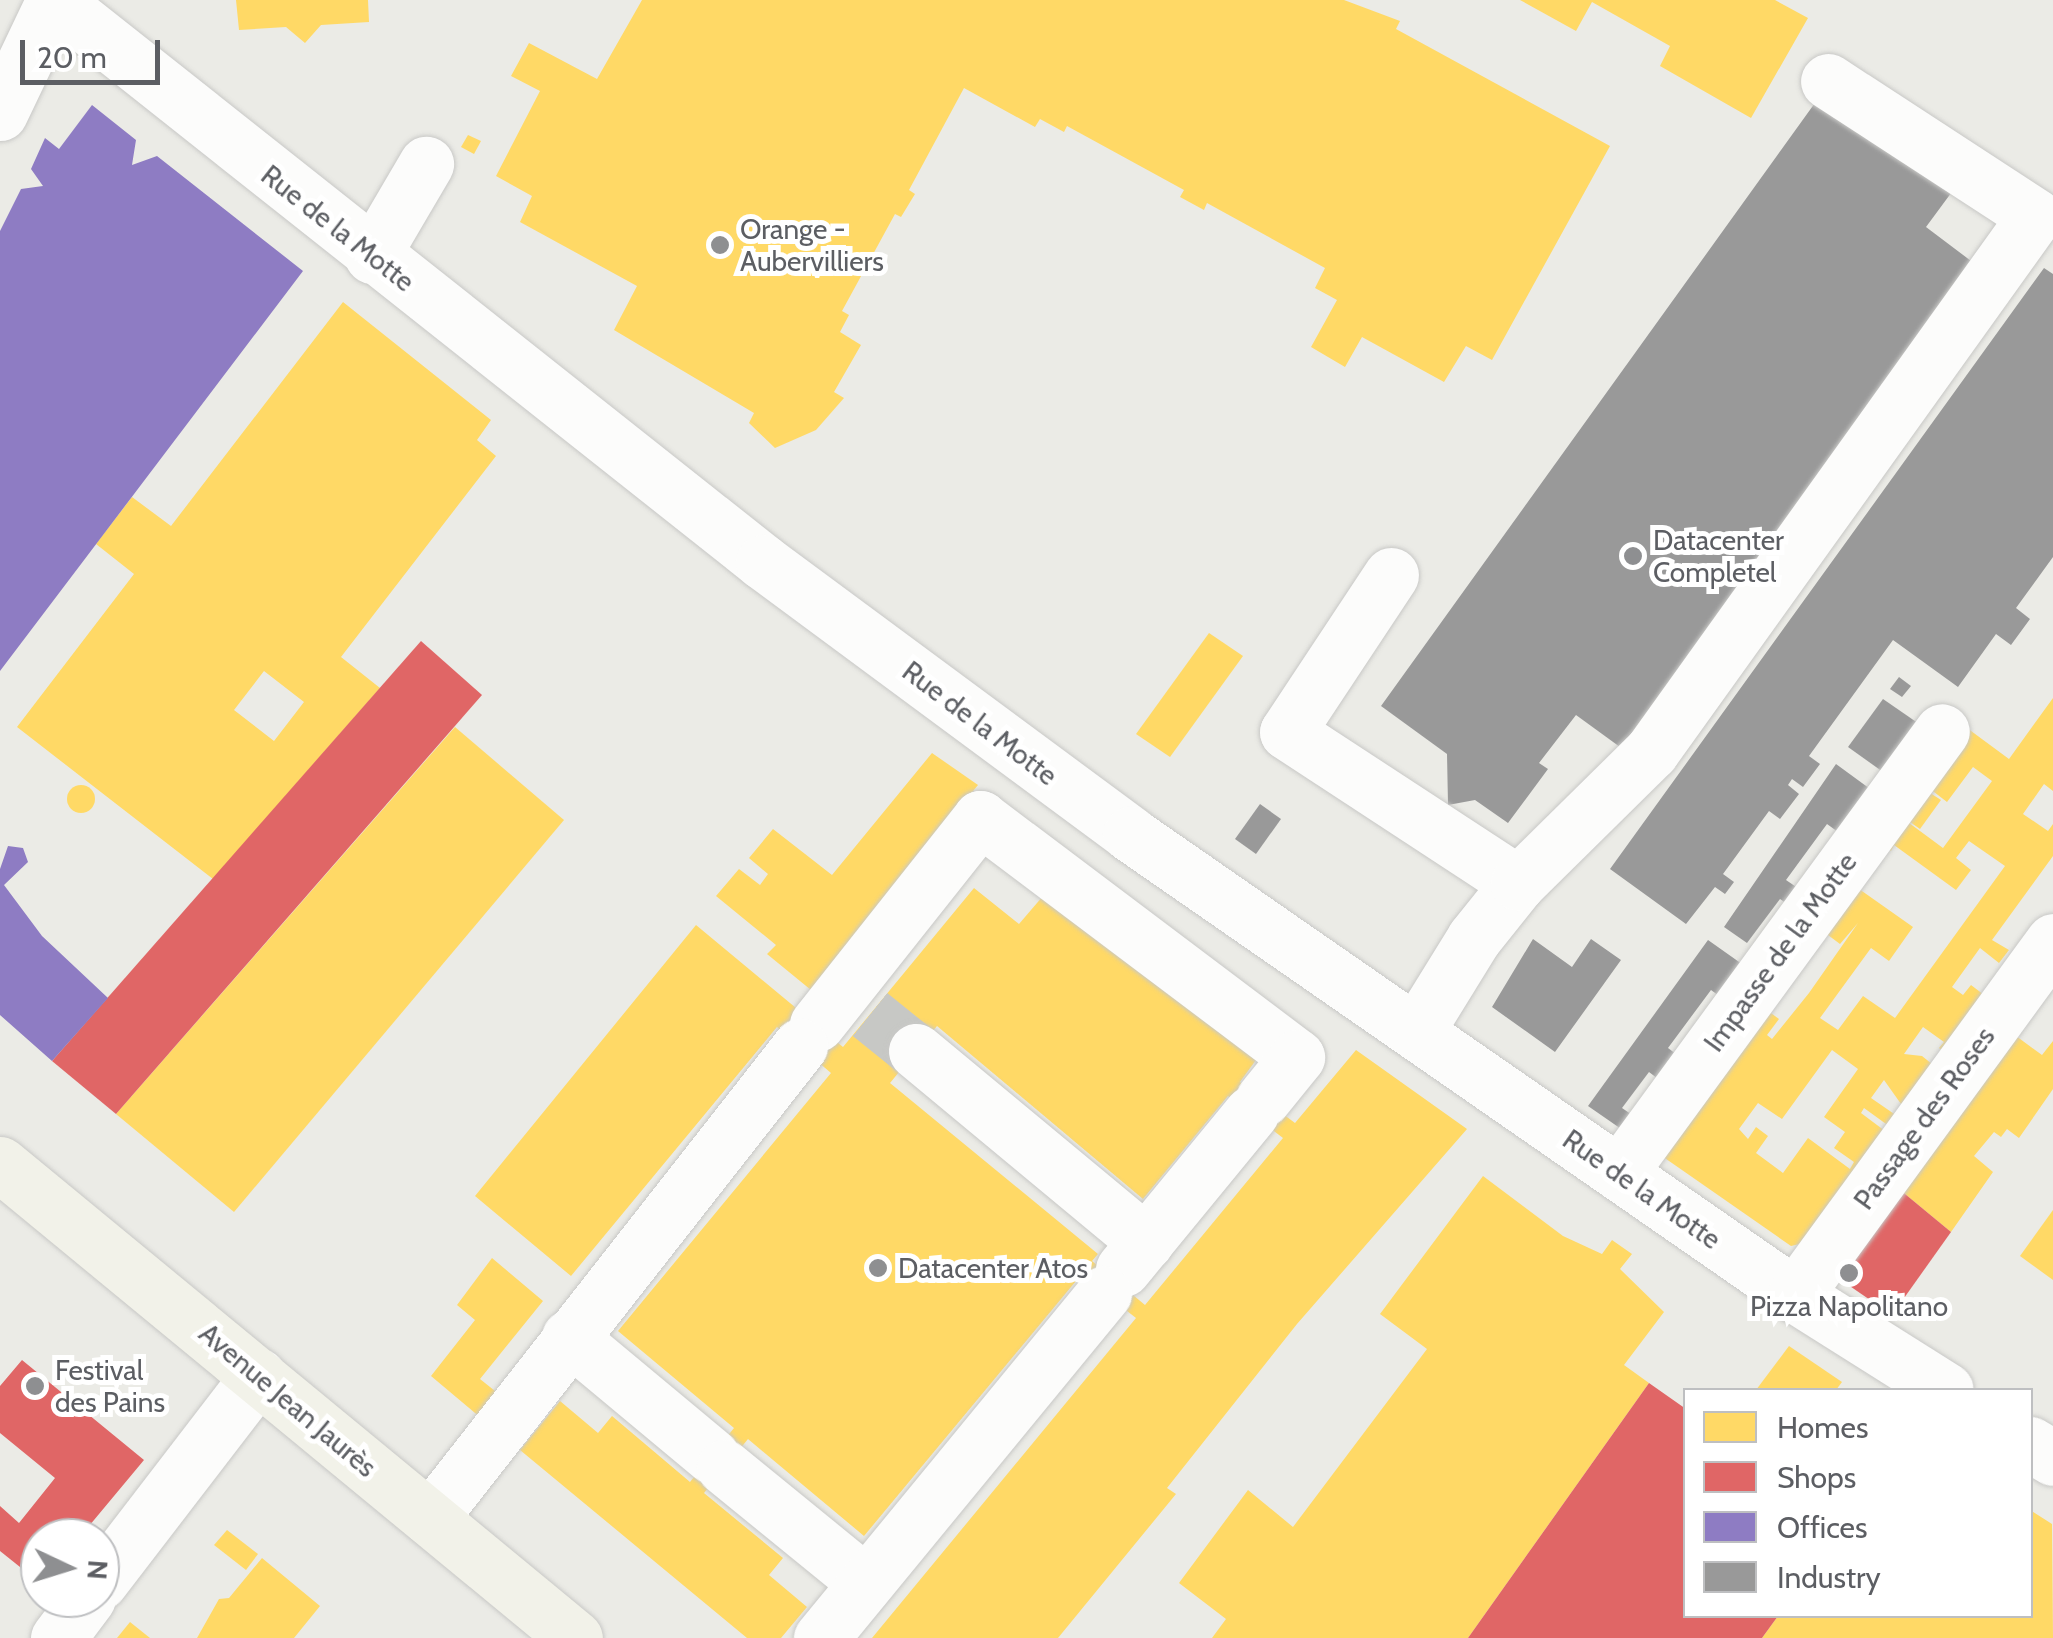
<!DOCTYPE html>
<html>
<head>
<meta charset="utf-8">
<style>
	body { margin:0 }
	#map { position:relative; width:2053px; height:1638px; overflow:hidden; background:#ebebe6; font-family:Cabin,sans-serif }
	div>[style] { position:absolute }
	.homes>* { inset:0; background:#ffd966 }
	.round { border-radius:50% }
	.shops>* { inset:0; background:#e06666 }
	.offices>* { inset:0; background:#8e7cc3 }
	.industry>* { inset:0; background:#999 }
	.minor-tunnel>* { height:55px; margin-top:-27.5px; transform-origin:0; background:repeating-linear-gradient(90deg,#c7c8c5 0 55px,transparent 0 83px) }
	.roads { filter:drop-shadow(0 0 2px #c8c8c6) drop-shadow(0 0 2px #c8c8c6) }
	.minor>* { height:55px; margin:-27.5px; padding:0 27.5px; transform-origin:27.5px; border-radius:27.5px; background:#fcfcfb }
	.major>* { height:55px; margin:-27.5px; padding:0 27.5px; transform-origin:27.5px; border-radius:27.5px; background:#f2f2e9 }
	.dots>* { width:28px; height:28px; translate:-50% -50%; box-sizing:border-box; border:5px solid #fff; border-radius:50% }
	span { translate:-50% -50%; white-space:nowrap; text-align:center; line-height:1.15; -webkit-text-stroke:10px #fff; paint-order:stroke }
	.street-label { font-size:28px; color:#5c5e63 }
	.poi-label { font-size:28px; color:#5c5e63 }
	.left { translate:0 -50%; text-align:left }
	.legend { position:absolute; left:1683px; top:1388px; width:350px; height:230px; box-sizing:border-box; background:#fff; border:2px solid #bebfc1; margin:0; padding:12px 18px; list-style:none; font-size:30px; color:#5c5e63 }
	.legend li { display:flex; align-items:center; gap:20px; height:50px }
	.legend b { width:50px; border:2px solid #bebfc1 }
	.north { position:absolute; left:20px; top:1518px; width:100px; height:100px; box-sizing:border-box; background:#fff; border:2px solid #bebfc1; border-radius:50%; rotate:94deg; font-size:28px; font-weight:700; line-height:40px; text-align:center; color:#5c5e63 }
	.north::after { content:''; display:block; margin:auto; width:35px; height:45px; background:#8e8f91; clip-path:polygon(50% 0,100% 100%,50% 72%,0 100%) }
	.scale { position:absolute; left:20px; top:40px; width:140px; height:45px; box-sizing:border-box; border:5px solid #5c5e63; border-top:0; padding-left:12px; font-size:30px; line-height:35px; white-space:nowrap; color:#5c5e63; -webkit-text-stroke:8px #fff; paint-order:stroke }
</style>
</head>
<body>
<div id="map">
	<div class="homes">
		<div style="clip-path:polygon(236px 0,368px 0,369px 22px,321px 25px,305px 43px,286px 27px,239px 30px)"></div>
		<div style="clip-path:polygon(642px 0,1344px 0,1400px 21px,1396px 29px,1610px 146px,1492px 360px,1466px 346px,1444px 382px,1362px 337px,1345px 367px,1311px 347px,1337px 300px,1315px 288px,1325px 268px,1207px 203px,1204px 210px,1180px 197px,1184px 190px,1067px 126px,1064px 132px,1040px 119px,1035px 127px,964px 88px,909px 190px,915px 194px,901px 217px,895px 214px,842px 311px,849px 315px,840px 332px,861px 345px,834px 392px,844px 398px,816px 430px,775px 448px,749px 423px,754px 413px,614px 330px,637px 286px,520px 222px,532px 196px,496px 176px,540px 91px,511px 76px,529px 43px,597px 79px)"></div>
		<div style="clip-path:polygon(1520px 0,1775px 0,1808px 18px,1751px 118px,1660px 66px,1670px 46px,1592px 2px,1576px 31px)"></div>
		<div style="clip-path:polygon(468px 135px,481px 141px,474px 154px,461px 147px)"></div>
		<div style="clip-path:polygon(evenodd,343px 302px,491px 420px,477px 440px,496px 456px,341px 657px,380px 688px,213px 879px,17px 727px,134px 574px,96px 544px,132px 497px,171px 526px,343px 302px,264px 671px,304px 702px,274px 741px,234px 710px,264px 671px)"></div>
		<div style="clip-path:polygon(1209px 633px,1243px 656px,1170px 757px,1136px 734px)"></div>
		<div style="clip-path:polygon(evenodd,2053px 698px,2053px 791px,2044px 784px,2023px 814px,2048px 831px,2053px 824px,2053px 856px,1992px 940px,2009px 950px,1999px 963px,1980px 948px,1952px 987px,1963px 995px,1971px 985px,1988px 998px,1947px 1054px,1939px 1048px,1944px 1042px,1923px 1027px,1904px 1054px,1922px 1056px,1937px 1068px,1906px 1111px,1884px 1080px,1871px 1098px,1900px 1118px,1893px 1129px,1864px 1108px,1861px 1113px,1885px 1131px,1812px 1241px,1791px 1246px,1659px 1154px,1764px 1008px,1779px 1019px,1767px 1035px,1772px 1039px,1809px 993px,1858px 923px,1840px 944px,1820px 929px,1852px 884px,1913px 927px,1889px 961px,1871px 948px,1820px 1018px,1838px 1030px,1863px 996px,1895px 1018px,2005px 866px,1969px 841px,1956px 858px,1971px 870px,1956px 890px,1894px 845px,1891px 851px,1882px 844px,1901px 817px,1943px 848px,1992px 781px,1973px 767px,1947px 802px,1925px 785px,1967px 728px,2009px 759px,2053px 698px,1832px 1050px,1858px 1069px,1824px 1117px,1845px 1132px,1834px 1148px,1854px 1162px,1850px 1169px,1808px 1138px,1783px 1173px,1756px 1153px,1768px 1136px,1756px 1127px,1748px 1139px,1739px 1129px,1758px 1103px,1782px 1119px,1832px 1050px)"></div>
		<div style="clip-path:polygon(455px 727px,564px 820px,234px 1212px,116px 1114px)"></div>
		<div style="clip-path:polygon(932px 753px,978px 785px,811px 990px,767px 954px,776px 945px,716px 896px,739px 869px,760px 885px,768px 874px,749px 858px,773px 829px,832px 875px)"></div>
		<div class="round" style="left:67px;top:785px;width:28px;height:28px"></div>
		<div style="clip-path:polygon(1924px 789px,1941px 800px,1920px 829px,1903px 817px)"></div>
		<div style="clip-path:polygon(evenodd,974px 888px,1019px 924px,1049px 889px,1256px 1060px,1240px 1082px,1295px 1123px,1356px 1050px,1467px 1129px,1297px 1324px,1167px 1488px,1176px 1494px,1058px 1638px,872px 1638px,1136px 1318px,1081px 1275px,864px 1536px,748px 1439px,704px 1493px,783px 1558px,769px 1575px,807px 1607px,781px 1638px,747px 1638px,520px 1450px,560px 1401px,598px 1433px,612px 1416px,690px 1482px,734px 1428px,618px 1331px,831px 1073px,777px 1027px,571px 1276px,475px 1196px,696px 925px,843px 1047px,974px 888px,937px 1026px,1143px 1199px,1228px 1096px,1283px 1138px,1145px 1305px,1092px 1261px,1098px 1254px,890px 1083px,937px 1026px)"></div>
		<div style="clip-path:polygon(2012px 1033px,2042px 1055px,2053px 1041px,2053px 1089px,2019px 1138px,2007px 1129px,2001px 1137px,1994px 1132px,1974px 1156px,1993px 1172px,1951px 1232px,1899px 1189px)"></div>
		<div style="clip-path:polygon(1483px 1176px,1563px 1236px,1602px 1254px,1612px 1240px,1632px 1254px,1620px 1269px,1664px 1312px,1624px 1365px,1649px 1383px,1468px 1638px,1212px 1638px,1226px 1619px,1179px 1583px,1248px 1490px,1293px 1527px,1427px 1349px,1380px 1314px)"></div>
		<div style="clip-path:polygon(2053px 1210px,2053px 1280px,2020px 1256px)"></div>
		<div style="clip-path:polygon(492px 1258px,543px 1301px,480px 1379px,500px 1395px,481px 1418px,431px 1376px,475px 1320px,457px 1305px)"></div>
		<div style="clip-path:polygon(1789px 1346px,1842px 1382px,1836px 1390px,1756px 1390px)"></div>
		<div style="clip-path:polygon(2030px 1510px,2052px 1524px,2053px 1638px,1762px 1638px,1778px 1616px,2030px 1616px)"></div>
		<div style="clip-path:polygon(227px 1530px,258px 1554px,246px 1570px,214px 1545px)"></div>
		<div style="clip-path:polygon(262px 1558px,320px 1606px,294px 1638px,197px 1638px,219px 1599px,229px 1598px)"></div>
		<div style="clip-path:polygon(130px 1622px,150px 1638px,117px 1638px)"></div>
	</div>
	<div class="shops">
		<div style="clip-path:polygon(421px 641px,482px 695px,116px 1114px,52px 1061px)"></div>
		<div style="clip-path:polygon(1899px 1189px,1951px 1232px,1892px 1315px,1841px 1280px,1841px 1270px)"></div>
		<div style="clip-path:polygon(22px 1360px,144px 1460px,79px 1538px,40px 1538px,40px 1583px,0 1551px,0 1506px,19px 1523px,55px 1478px,0 1433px,0 1386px)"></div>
		<div style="clip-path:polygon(1649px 1383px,1686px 1409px,1686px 1616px,1778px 1616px,1762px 1638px,1468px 1638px)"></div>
	</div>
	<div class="offices">
		<div style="clip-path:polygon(92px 105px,136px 140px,132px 165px,157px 156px,303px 271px,0 671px,0 231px,21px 189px,43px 186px,31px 169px,45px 138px,59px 149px)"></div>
		<div style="clip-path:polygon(8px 846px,23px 848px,28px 862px,4px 885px,42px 936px,108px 998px,52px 1061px,0 1015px,0 869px)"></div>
	</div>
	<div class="industry">
		<div style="clip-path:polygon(1825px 89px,1957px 185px,1926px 227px,1983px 270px,1631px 755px,1576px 715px,1539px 763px,1548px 769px,1508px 823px,1475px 800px,1448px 805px,1447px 754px,1381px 706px)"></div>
		<div style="clip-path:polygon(2044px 268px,2053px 274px,2053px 557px,2016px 608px,2030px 619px,2011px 645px,1996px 634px,1958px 687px,1893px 640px,1809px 756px,1820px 764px,1803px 787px,1792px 779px,1788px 785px,1799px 794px,1780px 819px,1769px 811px,1723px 874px,1734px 882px,1725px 894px,1715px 887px,1686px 924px,1610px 869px)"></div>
		<div style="clip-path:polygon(1899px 677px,1911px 686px,1902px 697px,1890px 689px)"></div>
		<div style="clip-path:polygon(1883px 699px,1925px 728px,1890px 777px,1848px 747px)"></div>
		<div style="clip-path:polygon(1836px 764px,1877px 794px,1845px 837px,1827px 824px,1786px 880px,1805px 893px,1793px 908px,1780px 899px,1747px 943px,1724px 927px)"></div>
		<div style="clip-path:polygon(1260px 804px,1281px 819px,1256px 854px,1235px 839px)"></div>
		<div style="clip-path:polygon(1533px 939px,1572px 967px,1591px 939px,1621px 960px,1555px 1052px,1492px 1007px)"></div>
		<div style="clip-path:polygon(1708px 940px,1749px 969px,1726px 1001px,1711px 990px,1668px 1048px,1684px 1060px,1666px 1085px,1649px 1072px,1622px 1108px,1641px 1121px,1627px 1133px,1588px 1106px)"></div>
	</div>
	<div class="minor-tunnel">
		<div style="left:870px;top:1014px;width:59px;rotate:38.8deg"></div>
	</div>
	<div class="roads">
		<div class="minor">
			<div style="left:54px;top:0;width:905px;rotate:38.4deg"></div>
			<div style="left:763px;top:562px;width:457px;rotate:36.5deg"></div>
			<div style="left:1130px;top:834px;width:809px;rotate:34.73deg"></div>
			<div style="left:1795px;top:1295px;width:178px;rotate:32.2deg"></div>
			<div style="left:0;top:113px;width:125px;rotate:-64.5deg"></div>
			<div style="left:372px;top:256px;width:107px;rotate:-59.6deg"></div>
			<div style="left:1391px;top:575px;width:188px;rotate:123.5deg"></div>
			<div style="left:1287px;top:732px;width:276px;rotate:33.2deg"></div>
			<div style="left:817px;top:1024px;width:263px;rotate:-51.6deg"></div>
			<div style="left:980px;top:818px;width:397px;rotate:37deg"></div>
			<div style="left:1297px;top:1057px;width:54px;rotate:129deg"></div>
			<div style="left:1416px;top:1032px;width:110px;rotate:-58.3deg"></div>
			<div style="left:1474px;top:938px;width:70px;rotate:-51.3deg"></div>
			<div style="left:1518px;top:883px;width:187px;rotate:-44.6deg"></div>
			<div style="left:1651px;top:752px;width:659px;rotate:-54.38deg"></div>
			<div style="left:2035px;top:216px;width:247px;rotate:-146.9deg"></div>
			<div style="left:916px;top:1051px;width:299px;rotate:39.7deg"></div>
			<div style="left:1619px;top:1173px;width:547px;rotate:-53.84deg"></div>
			<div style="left:1123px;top:1269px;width:202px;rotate:-50.6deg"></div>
			<div style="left:1795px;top:1295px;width:438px;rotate:-53.9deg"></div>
			<div style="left:569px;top:1337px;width:186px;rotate:39.8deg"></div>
			<div style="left:2030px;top:1444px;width:27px;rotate:31deg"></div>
			<div style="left:724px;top:1467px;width:183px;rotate:39.2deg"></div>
			<div style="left:430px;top:1518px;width:600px;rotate:-51.91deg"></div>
			<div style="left:100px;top:1582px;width:260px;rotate:-52.5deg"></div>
			<div style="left:58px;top:1638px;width:50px;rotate:-53.1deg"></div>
			<div style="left:821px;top:1638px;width:446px;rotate:-50.6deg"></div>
		</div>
		<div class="major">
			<div style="left:0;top:1164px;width:745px;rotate:39.5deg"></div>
		</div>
	</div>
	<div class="dots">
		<div style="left:720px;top:245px;background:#8e8f91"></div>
		<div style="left:1633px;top:556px;background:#8e8f91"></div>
		<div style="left:878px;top:1268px;background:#8e8f91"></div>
		<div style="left:1849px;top:1273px;background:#8e8f91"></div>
		<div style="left:35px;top:1386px;background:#8e8f91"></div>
	</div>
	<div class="street-label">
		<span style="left:338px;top:228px;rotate:38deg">Rue de la Motte</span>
		<span style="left:980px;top:723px;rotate:37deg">Rue de la Motte</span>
		<span style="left:1780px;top:952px;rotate:-54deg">Impasse de la Motte</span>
		<span style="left:1924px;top:1118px;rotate:-54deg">Passage des Roses</span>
		<span style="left:1642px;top:1189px;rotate:35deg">Rue de la Motte</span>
		<span style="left:288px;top:1400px;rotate:40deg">Avenue Jean Jaurès</span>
	</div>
	<div class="poi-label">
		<span class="left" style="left:740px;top:245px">Orange -<br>Aubervilliers</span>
		<span class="left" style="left:1653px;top:556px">Datacenter<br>Completel</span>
		<span class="left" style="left:898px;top:1268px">Datacenter Atos</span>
		<span style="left:1849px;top:1306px">Pizza Napolitano</span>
		<span class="left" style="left:55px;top:1386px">Festival<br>des Pains</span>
	</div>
	<ul class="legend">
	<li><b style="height:28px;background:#ffd966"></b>Homes</li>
	<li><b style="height:28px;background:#e06666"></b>Shops</li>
	<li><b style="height:28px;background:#8e7cc3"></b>Offices</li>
	<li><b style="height:28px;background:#999"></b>Industry</li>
	</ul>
	<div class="north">N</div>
	<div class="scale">20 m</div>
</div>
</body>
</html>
